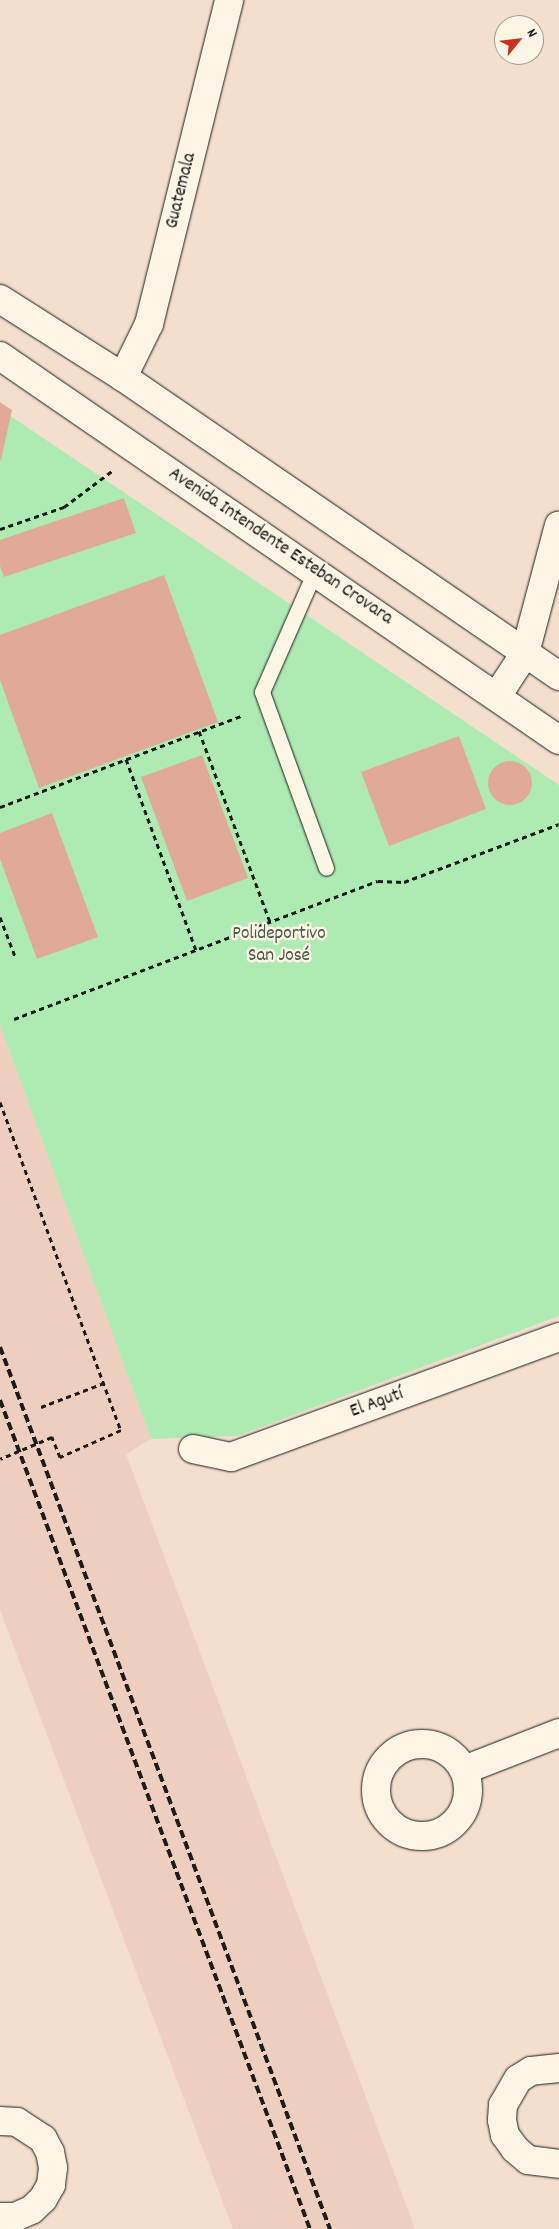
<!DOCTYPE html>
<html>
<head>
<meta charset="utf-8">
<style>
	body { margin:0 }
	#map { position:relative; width:559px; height:2229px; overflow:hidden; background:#f4dece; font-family:Dekko,sans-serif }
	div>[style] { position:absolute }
	.built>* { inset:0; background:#eecebe }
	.green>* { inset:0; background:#adebb2 }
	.building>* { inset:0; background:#e1aa98 }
	.round { border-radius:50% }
	.path>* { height:3px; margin-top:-1.5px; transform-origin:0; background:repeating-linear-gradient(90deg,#1c1c1c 0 5px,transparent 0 9px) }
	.roads { filter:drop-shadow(0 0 1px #1c1c1c) drop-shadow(0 0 1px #1c1c1c) }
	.service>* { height:15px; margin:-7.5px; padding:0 7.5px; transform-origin:7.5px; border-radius:7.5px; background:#fcf5e5 }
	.minor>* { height:28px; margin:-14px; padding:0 14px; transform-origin:14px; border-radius:14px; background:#fcf5e5 }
	.minor>.ring { margin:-14px; padding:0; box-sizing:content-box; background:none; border:28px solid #fcf5e5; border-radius:50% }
	.secondary>* { height:28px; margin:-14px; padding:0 14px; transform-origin:14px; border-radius:14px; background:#fcf5e5 }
	.rail>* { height:4px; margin-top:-2px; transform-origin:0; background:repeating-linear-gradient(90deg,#1c1c1c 0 8px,transparent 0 12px) }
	span { translate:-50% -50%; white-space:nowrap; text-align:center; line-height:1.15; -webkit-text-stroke:5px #fcf5e5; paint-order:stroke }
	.street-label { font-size:19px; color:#1c1c1c }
	.park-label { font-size:19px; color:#485a49 }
	.north { position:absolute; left:494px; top:15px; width:50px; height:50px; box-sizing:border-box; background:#fcf5e5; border:1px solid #a29e95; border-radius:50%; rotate:61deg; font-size:14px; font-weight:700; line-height:20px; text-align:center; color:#1c1c1c }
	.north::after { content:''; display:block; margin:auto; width:18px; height:22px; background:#c8321e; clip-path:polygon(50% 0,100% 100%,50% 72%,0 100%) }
</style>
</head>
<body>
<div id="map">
	<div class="built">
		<div style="clip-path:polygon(0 1025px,151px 1439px,126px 1454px,415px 2229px,233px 2229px,0 1610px)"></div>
	</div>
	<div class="green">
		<div style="clip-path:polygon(0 409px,559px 785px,559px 1316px,237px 1436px,151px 1439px,0 1025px)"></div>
	</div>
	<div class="building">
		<div style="clip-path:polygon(0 402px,12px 410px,1px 460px,0 460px)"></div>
		<div style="clip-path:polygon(124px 498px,136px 533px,4px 577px,0 566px,0 540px)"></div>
		<div style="clip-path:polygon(164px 575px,218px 722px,39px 788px,0 680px,0 635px)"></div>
		<div style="clip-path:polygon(459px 736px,486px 809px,389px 846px,361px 772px)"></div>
		<div style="clip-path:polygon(202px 755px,248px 878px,187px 901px,141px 777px)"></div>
		<div class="round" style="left:488px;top:761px;width:44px;height:44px"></div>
		<div style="clip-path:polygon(52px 813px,98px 937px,37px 959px,0 859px,0 833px)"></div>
	</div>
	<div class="path">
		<div style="left:0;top:529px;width:68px;rotate:-19deg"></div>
		<div style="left:64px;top:507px;width:60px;rotate:-36.9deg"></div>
		<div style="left:199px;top:731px;width:204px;rotate:69.6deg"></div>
		<div style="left:126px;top:759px;width:203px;rotate:69.9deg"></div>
		<div style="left:0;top:807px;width:260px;rotate:-20.7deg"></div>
		<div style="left:0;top:917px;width:42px;rotate:69deg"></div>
		<div style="left:14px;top:1019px;width:389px;rotate:-20.8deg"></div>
		<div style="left:378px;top:881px;width:26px;rotate:2deg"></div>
		<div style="left:404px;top:882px;width:165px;rotate:-20.5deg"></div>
		<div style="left:0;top:1102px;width:350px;rotate:69.8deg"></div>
		<div style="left:121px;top:1430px;width:67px;rotate:156.1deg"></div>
		<div style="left:60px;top:1457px;width:22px;rotate:-112deg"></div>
		<div style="left:52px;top:1437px;width:56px;rotate:157.1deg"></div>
		<div style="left:41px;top:1407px;width:67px;rotate:-20.9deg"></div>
	</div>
	<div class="roads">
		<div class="service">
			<div style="left:315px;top:571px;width:132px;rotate:113.7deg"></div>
			<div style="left:262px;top:692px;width:187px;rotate:70deg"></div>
		</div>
		<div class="minor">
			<div style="left:123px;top:377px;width:59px;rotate:-63.9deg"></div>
			<div style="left:149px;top:324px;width:334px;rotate:-76.1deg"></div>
			<div style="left:497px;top:696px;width:51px;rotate:-56.9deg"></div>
			<div style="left:525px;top:653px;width:132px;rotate:-75.1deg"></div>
			<div style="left:193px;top:1449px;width:39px;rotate:12deg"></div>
			<div style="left:231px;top:1457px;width:349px;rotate:-20.1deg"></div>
			<div class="ring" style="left:376px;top:1744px;width:64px;height:64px"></div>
			<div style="left:464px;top:1770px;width:102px;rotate:-21.3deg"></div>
			<div style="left:559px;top:2068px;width:28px;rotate:174deg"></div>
			<div style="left:531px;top:2071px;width:15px;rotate:148deg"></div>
			<div style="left:518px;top:2079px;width:30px;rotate:120deg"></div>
			<div style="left:503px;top:2105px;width:15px;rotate:94deg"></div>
			<div style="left:502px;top:2120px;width:15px;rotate:79deg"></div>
			<div style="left:505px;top:2135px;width:17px;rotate:54deg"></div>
			<div style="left:515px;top:2149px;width:17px;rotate:40deg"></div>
			<div style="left:528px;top:2160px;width:31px;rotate:7deg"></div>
			<div style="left:0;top:2121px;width:17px;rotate:3deg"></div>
			<div style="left:17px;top:2122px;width:31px;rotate:33deg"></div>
			<div style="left:43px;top:2139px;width:15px;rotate:62deg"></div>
			<div style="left:50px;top:2152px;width:16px;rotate:79deg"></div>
			<div style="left:53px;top:2168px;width:17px;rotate:97deg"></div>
			<div style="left:51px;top:2185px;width:16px;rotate:120deg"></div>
			<div style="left:43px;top:2199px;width:16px;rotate:137deg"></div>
			<div style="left:31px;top:2210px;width:17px;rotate:156deg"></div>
			<div style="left:15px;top:2217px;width:15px;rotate:180deg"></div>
		</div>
		<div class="secondary">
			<div style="left:0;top:299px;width:146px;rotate:32.4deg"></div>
			<div style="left:123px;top:377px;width:529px;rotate:34.44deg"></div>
			<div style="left:0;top:356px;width:678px;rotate:34.49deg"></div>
		</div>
	</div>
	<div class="rail">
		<div style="left:0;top:1347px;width:942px;rotate:69.49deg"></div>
		<div style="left:0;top:1400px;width:885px;rotate:69.5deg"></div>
	</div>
	<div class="street-label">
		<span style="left:182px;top:191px;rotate:-76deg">Guatemala</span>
		<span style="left:280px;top:547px;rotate:34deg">Avenida Intendente Esteban Crovara</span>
		<span style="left:377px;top:1404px;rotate:-20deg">El Agutí</span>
	</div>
	<div class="park-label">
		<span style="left:279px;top:946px">Polideportivo<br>San José</span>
	</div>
	<div class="north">N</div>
</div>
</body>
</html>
